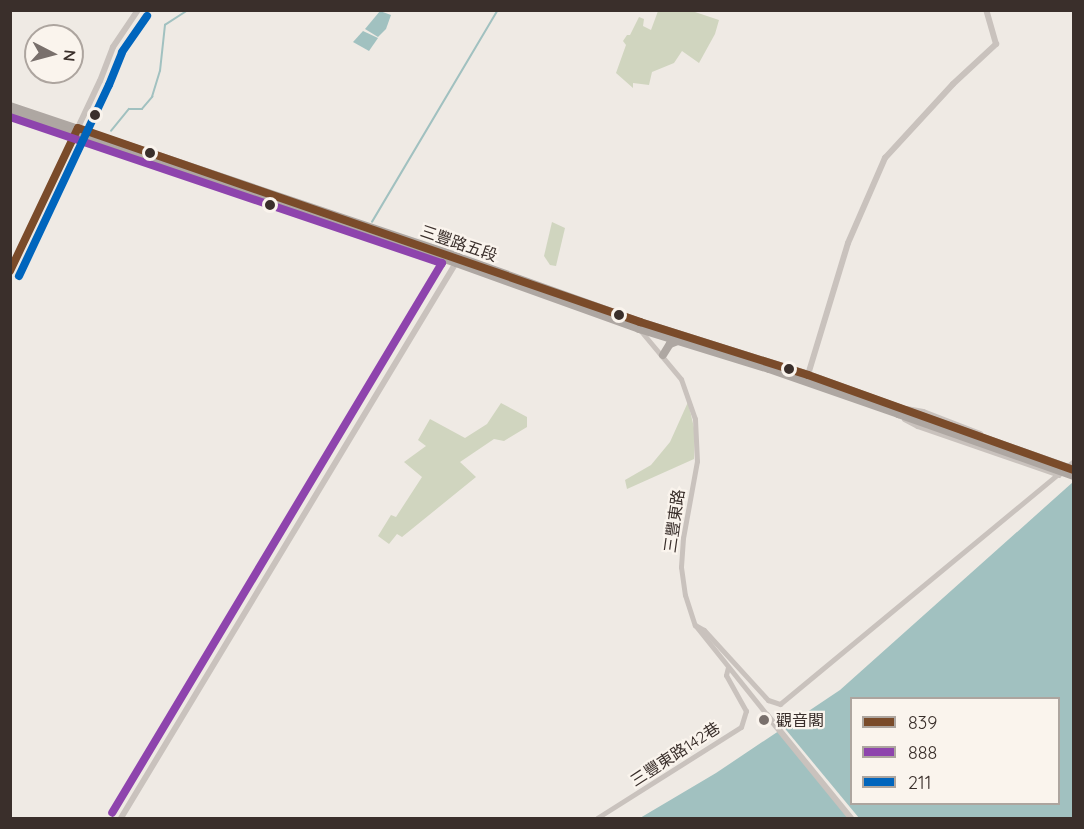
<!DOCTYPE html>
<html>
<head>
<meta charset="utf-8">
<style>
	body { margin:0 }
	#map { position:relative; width:1084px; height:829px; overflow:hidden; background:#efeae4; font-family:Quicksand,"Noto Sans TC",sans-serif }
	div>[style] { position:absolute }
	.green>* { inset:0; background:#d0d5bf }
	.water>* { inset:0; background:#a1c1c0 }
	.pier>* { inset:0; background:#efeae4 }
	.stream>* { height:1.5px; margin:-0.75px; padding:0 0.75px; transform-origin:0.75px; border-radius:0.75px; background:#a1c1c0 }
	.minor>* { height:5px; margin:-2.5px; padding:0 2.5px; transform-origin:2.5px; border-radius:2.5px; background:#c9c2bd }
	.tertiary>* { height:6px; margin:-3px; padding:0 3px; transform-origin:3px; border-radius:3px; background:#c9c2bd }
	.primary>* { height:8px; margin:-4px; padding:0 4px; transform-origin:4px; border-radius:4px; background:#aea7a2 }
	.primary-bridge>* { height:8px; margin:-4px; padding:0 4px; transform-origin:4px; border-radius:4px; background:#aea7a2 }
	.bus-1>* { height:8px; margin:-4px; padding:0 4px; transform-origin:4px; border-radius:4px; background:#7a4b2a }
	.bus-2>* { height:8px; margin:-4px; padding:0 4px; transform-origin:4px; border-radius:4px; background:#8e44ad }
	.bus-3>* { height:8px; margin:-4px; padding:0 4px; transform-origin:4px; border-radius:4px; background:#0065bd }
	.dots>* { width:16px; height:16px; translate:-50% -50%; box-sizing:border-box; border:3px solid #faf4ed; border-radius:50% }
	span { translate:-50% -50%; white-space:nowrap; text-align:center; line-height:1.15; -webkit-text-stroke:4.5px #faf4ed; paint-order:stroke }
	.street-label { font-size:16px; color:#3a2f2b }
	.poi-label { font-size:16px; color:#3a2f2b }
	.left { translate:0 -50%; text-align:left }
	.frame { position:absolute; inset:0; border:12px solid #3a2f2b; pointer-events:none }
	.legend { position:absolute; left:850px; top:697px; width:210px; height:108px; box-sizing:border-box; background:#faf4ed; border:2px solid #ada59f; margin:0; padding:8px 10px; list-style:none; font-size:18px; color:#3a2f2b }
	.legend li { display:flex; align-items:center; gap:12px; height:30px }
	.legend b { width:30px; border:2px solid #ada59f }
	.north { position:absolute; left:24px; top:24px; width:60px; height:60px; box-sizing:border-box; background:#faf4ed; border:2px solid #ada59f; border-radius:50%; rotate:96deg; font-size:16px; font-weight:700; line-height:24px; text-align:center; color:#3a2f2b }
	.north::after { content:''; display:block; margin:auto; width:21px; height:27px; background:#79706c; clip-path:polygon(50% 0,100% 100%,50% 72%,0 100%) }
</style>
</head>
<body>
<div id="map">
	<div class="green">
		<div style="clip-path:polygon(658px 11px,692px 11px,719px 20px,715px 34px,699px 63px,682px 51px,674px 63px,652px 72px,649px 85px,633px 83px,633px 88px,616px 73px,626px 45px,623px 41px,627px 35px,630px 35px,639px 17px,644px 19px,643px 26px,651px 30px)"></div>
		<div style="clip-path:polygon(552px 222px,565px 228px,556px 266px,550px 265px,544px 256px)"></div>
		<div style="clip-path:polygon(688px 402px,695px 432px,694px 459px,627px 489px,625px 480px,651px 465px,670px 442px)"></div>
		<div style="clip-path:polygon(501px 403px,527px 417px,527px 427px,504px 441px,494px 439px,460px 462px,476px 477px,402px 537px,397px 534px,389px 544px,378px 536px,391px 515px,396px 517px,422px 477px,404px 462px,426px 446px,418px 440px,430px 419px,465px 438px,487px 424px)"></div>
	</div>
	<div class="water">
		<div style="clip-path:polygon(380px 11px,391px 15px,386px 29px,378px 37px,365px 29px)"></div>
		<div style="clip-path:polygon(363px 31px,378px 38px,369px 51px,353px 42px)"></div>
		<div style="clip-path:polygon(evenodd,1073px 482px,1073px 818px,640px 818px,716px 773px,840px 690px,1073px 482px,852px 698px,1058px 698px,1058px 804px,852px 804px,852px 698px)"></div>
	</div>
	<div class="pier">
		<div style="clip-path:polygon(782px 725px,859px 818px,851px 818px,777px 728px)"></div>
	</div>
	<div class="stream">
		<div style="left:111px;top:131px;width:28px;rotate:-51deg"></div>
		<div style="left:129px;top:109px;width:13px"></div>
		<div style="left:142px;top:109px;width:16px;rotate:-50deg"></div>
		<div style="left:152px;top:97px;width:27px;rotate:-73deg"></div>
		<div style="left:160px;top:71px;width:46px;rotate:-83.8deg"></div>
		<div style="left:165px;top:25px;width:27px;rotate:-33deg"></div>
		<div style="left:372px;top:222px;width:247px;rotate:-59.3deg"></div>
	</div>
	<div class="minor">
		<div style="left:640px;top:330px;width:64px;rotate:50.1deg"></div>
		<div style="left:681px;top:379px;width:42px;rotate:70.7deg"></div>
		<div style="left:695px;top:419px;width:42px;rotate:87.3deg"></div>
		<div style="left:697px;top:461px;width:78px;rotate:100.3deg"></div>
		<div style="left:683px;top:538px;width:29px;rotate:94deg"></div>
		<div style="left:681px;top:567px;width:28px;rotate:82deg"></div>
		<div style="left:685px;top:595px;width:32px;rotate:72deg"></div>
		<div style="left:695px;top:625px;width:115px;rotate:51.3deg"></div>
		<div style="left:906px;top:408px;width:17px;rotate:10deg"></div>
		<div style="left:923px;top:411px;width:61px;rotate:21.1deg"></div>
		<div style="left:904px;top:419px;width:15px;rotate:28deg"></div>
		<div style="left:917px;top:426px;width:150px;rotate:19deg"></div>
		<div style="left:695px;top:625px;width:10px;rotate:29deg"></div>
		<div style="left:704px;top:630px;width:95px;rotate:47.6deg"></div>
		<div style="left:768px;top:700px;width:13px;rotate:18deg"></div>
		<div style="left:780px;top:704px;width:381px;rotate:-39.6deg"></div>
		<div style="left:597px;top:818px;width:170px;rotate:-32.3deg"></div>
		<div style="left:741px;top:727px;width:17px;rotate:-73deg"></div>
		<div style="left:746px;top:711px;width:41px;rotate:-119.1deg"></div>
		<div style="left:726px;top:675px;width:8px;rotate:-76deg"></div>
	</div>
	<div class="tertiary">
		<div style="left:10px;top:272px;width:211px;rotate:-64.8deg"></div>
		<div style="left:100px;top:81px;width:36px;rotate:-69deg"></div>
		<div style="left:113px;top:47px;width:45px;rotate:-56deg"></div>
		<div style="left:807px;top:378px;width:141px;rotate:-73.1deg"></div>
		<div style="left:848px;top:243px;width:93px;rotate:-66.5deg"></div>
		<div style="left:885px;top:158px;width:100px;rotate:-47.4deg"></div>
		<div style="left:953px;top:84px;width:59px;rotate:-42.9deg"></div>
		<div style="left:996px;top:44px;width:35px;rotate:-106deg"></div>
		<div style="left:767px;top:715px;width:133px;rotate:50.8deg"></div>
		<div style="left:121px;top:818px;width:650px;rotate:-58.9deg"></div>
	</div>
	<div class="primary">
		<div style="left:10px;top:106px;width:473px;rotate:18.6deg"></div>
		<div style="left:458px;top:257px;width:193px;rotate:19.7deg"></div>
		<div style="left:640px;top:322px;width:176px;rotate:17.5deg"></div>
		<div style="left:808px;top:375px;width:97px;rotate:19.9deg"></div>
		<div style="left:10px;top:112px;width:471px;rotate:18.7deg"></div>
		<div style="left:456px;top:263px;width:195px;rotate:19.8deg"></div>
		<div style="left:639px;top:329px;width:136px;rotate:17.1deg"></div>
		<div style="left:769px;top:369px;width:137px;rotate:19.2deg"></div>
		<div style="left:663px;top:355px;width:13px;rotate:-58deg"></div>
		<div style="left:670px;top:344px;width:9px;rotate:-21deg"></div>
	</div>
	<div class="primary-bridge">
		<div style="left:899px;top:408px;width:186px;rotate:19.5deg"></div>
		<div style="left:898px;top:414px;width:187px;rotate:19.4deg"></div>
	</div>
	<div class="bus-1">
		<div style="left:10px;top:271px;width:158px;rotate:-64.6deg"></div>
		<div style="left:78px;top:128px;width:595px;rotate:19.04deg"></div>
		<div style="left:640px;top:322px;width:176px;rotate:17.5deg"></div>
		<div style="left:808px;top:375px;width:282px;rotate:19.7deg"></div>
	</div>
	<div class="bus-2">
		<div style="left:10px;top:117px;width:456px;rotate:18.7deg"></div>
		<div style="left:442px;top:263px;width:641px;rotate:120.96deg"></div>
	</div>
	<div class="bus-3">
		<div style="left:19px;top:276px;width:211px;rotate:-64.8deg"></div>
		<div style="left:109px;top:85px;width:35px;rotate:-68deg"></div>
		<div style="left:122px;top:52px;width:44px;rotate:-55.2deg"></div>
	</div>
	<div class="dots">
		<div style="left:95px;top:115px;background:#3a2f2b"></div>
		<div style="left:150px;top:153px;background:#3a2f2b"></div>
		<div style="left:270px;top:205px;background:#3a2f2b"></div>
		<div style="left:619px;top:315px;background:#3a2f2b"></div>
		<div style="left:789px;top:369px;background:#3a2f2b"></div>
		<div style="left:764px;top:720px;background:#79706c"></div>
	</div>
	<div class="street-label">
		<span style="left:459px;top:243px;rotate:19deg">三豐路五段</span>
		<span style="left:674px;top:521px;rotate:-82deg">三豐東路</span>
		<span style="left:675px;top:754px;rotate:-33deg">三豐東路142巷</span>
	</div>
	<div class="poi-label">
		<span class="left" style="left:776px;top:720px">觀音閣</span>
	</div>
	<div class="frame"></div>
	<ul class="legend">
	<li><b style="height:8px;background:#7a4b2a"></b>839</li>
	<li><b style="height:8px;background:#8e44ad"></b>888</li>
	<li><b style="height:8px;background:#0065bd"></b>211</li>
	</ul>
	<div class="north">N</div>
</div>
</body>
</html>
